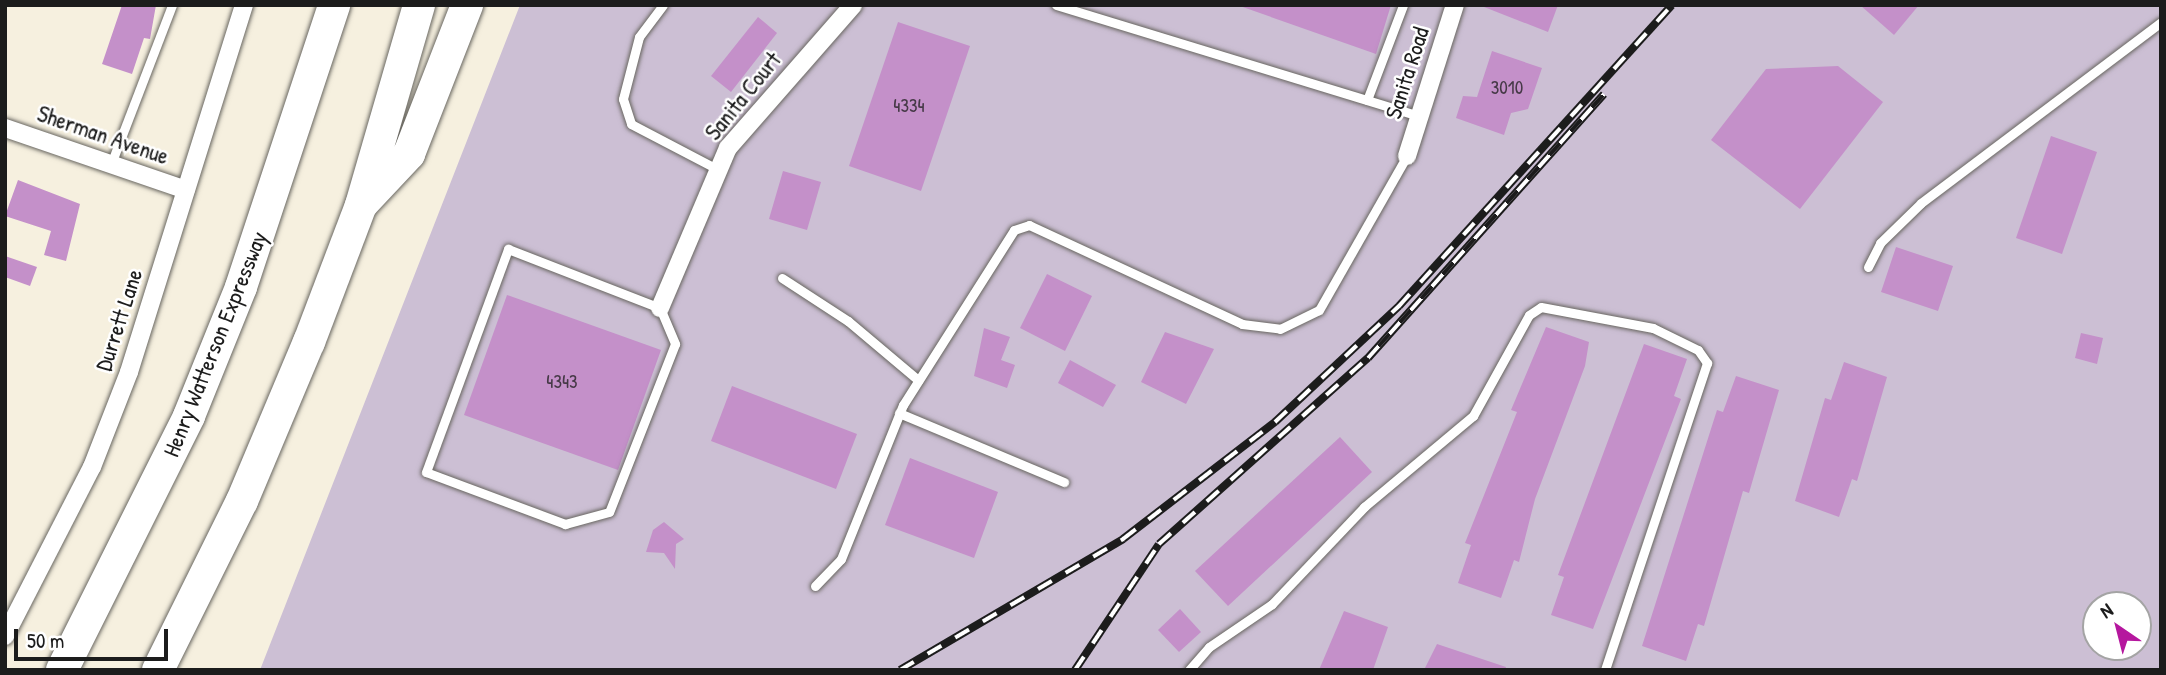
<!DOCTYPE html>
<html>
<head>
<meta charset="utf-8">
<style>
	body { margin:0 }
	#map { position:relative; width:2166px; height:675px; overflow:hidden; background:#f6f0df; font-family:"Patrick Hand",sans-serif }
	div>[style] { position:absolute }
	.industrial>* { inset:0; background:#ccbfd4 }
	.building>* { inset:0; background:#c490c9 }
	.roads { filter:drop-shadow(0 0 2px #686660) drop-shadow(0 0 2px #686660) }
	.service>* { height:9px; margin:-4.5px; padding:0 4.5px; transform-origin:4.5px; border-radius:4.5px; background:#fff }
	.minor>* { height:18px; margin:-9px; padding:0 9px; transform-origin:9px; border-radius:9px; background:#fff }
	.motorway>* { height:32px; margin:-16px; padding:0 16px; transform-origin:16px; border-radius:16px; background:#fff }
	.rail>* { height:8px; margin-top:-4px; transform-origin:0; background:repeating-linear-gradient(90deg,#fff 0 16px,#1c1c1c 0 32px); box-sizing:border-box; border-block:2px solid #1c1c1c }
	span { translate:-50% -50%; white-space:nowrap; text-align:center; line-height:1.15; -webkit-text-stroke:5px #fff; paint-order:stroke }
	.number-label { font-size:19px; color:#463947 }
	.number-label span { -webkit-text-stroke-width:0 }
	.street-label { font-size:23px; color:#1c1c1c }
	.frame { position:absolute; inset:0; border:7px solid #1c1c1c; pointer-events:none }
	.north { position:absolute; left:2082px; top:591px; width:70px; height:70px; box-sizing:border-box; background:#fff; border:2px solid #a4a4a4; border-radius:50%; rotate:325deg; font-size:19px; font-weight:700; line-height:28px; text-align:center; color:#1c1c1c }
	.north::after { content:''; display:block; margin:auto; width:24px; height:32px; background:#b5179e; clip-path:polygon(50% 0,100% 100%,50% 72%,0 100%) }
	.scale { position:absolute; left:14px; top:629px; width:154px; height:32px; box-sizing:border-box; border:4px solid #1c1c1c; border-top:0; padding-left:9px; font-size:21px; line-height:24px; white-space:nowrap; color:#1c1c1c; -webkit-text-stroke:5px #fff; paint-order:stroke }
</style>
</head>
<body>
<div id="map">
	<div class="industrial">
		<div style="clip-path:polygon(evenodd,520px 5px,2161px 5px,2161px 670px,260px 670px,520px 5px,2096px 605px,2138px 605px,2138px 647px,2096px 647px,2096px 605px)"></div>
	</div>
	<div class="building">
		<div style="clip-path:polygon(122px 5px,156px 5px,150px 39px,144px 38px,132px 74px,102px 64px)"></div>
		<div style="clip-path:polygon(1237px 5px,1391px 5px,1376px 54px)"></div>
		<div style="clip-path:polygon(1479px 5px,1558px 5px,1548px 32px)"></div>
		<div style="clip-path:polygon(1860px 5px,1919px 5px,1894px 35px)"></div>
		<div style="clip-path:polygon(758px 17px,777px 33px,731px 92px,711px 76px)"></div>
		<div style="clip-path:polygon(898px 22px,970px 46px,921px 191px,849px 166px)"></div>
		<div style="clip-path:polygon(1492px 51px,1542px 68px,1528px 109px,1511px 113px,1504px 135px,1456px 118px,1463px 96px,1477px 97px)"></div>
		<div style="clip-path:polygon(1838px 66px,1883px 102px,1800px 209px,1711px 140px,1766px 69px)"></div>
		<div style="clip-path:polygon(2051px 136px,2097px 152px,2062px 254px,2016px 238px)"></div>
		<div style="clip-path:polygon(783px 171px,821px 182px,807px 230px,769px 219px)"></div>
		<div style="clip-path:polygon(18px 180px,80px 204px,66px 261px,44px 255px,51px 231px,5px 216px)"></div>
		<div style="clip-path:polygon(1896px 247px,1953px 266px,1938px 311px,1881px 292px)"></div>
		<div style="clip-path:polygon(5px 256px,37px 267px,30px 286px,5px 277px)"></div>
		<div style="clip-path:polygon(1047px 274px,1092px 296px,1065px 351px,1020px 328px)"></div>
		<div style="clip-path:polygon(507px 295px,661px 350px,618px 470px,464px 415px)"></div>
		<div style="clip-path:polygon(1546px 327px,1589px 342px,1585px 366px,1535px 499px,1519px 562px,1514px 560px,1501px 598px,1458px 583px,1471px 545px,1465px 543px,1517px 412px,1511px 410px)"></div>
		<div style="clip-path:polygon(984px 328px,1010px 337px,1001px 360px,1015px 365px,1007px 388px,974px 376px)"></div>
		<div style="clip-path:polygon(1165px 332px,1214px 349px,1186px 404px,1141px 382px)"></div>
		<div style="clip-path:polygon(2081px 333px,2103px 338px,2097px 364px,2075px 358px)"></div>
		<div style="clip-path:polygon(1644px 344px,1687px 359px,1674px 396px,1681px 399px,1593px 629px,1551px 615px,1564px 577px,1558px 575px)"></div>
		<div style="clip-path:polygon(1070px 360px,1116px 385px,1103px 407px,1058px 383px)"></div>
		<div style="clip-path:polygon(1844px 362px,1887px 377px,1857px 481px,1852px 479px,1839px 517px,1795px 501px,1825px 398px,1831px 400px)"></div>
		<div style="clip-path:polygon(1736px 376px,1779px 390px,1749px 493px,1743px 491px,1704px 626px,1698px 624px,1686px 661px,1642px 646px,1717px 410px,1723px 412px)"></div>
		<div style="clip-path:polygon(732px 386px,857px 434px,836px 489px,711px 441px)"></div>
		<div style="clip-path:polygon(1340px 437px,1372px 472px,1228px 606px,1195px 571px)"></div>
		<div style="clip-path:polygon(910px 458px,998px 492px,974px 558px,885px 525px)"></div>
		<div style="clip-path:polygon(664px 522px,684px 539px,676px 544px,675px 569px,664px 553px,646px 552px,653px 530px)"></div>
		<div style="clip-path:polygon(1180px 609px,1201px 632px,1179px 652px,1158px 630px)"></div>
		<div style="clip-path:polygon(1344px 611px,1388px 627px,1373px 670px,1319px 670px)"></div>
		<div style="clip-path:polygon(1437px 644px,1506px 667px,1505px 670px,1424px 670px)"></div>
	</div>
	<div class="roads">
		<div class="service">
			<div style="left:663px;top:5px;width:40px;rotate:127deg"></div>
			<div style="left:639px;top:37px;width:64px;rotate:104.5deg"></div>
			<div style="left:623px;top:99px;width:26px;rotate:72deg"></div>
			<div style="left:631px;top:124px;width:99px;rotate:27.6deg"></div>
			<div style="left:1056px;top:5px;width:380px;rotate:17deg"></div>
			<div style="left:1367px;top:100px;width:102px;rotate:-69.2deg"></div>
			<div style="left:111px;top:164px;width:170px;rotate:-69deg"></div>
			<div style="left:508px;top:249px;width:163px;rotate:21.2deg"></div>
			<div style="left:660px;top:308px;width:39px;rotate:67deg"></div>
			<div style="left:675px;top:344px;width:180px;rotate:111.4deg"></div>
			<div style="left:609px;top:512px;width:46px;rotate:164.7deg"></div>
			<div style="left:565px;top:524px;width:148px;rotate:-159.5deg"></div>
			<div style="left:426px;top:472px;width:238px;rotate:-69.8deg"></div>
			<div style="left:1868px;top:267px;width:27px;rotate:-63deg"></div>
			<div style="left:1880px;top:243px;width:57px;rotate:-44.3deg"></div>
			<div style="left:1921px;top:203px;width:301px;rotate:-37deg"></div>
			<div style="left:782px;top:278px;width:79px;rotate:33.1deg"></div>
			<div style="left:848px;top:321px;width:92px;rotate:40.1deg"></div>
			<div style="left:899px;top:413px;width:179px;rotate:22.7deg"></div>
			<div style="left:815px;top:586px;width:37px;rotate:-46deg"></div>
			<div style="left:841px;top:559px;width:166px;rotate:-68.1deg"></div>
			<div style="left:903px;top:405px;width:207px;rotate:-57.6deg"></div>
			<div style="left:1014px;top:230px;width:16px;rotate:-18deg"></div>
			<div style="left:1029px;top:225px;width:235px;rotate:24.9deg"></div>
			<div style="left:1242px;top:324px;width:38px;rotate:7deg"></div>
			<div style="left:1280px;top:329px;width:43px;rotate:-26deg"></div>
			<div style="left:1319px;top:310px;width:177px;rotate:-60.3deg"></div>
			<div style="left:1189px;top:670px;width:30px;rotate:-49deg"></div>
			<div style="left:1209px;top:647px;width:76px;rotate:-34.3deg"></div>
			<div style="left:1272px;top:604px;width:134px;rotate:-46.5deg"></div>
			<div style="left:1364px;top:507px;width:142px;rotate:-39.9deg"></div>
			<div style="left:1473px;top:416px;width:115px;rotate:-61deg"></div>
			<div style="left:1529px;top:315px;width:14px;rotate:-34deg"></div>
			<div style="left:1541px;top:307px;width:114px;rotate:10.6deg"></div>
			<div style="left:1653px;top:328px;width:50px;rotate:26.1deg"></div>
			<div style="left:1698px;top:350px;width:16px;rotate:55deg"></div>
			<div style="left:1707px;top:363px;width:324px;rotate:108.4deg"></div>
		</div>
		<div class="minor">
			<div style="left:5px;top:128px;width:191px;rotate:18.9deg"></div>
			<div style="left:1407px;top:156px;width:158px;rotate:-72.4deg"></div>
			<div style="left:660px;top:308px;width:174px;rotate:-67deg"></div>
			<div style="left:728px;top:148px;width:190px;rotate:-48.8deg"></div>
			<div style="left:5px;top:636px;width:190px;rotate:-62.8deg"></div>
			<div style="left:92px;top:467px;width:102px;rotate:-68.7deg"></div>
			<div style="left:129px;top:372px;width:385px;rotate:-72.6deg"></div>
		</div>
		<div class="motorway">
			<div style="left:362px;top:204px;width:69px;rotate:-46.8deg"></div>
			<div style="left:409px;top:154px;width:160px;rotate:-68.7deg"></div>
			<div style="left:62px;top:670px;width:284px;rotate:-63.4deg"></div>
			<div style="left:189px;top:416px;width:139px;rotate:-68deg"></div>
			<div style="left:241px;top:287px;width:297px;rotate:-71.7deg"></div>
			<div style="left:158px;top:670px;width:189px;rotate:-63.6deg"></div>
			<div style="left:242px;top:501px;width:173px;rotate:-67.2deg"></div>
			<div style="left:309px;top:342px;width:147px;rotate:-69.2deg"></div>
			<div style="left:361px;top:205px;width:208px;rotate:-73.8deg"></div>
		</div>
	</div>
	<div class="rail">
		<div style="left:900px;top:670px;width:259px;rotate:-30.4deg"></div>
		<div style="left:1123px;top:539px;width:192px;rotate:-37.6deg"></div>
		<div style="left:1275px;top:422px;width:170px;rotate:-43.1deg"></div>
		<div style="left:1399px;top:306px;width:406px;rotate:-47.8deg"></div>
		<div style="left:1075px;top:670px;width:151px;rotate:-56.3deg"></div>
		<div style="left:1159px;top:544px;width:280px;rotate:-41.7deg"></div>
		<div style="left:1368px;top:358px;width:354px;rotate:-48.2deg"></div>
	</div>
	<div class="number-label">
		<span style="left:1507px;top:88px">3010</span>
		<span style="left:909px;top:106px">4334</span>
		<span style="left:562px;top:382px">4343</span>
	</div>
	<div class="street-label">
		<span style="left:1407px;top:73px;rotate:-72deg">Sanita Road</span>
		<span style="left:743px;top:96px;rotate:-51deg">Sanita Court</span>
		<span style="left:103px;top:135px;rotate:19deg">Sherman Avenue</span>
		<span style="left:119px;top:320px;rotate:-72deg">Durrett Lane</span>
		<span style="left:215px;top:344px;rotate:-68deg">Henry Watterson Expressway</span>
	</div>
	<div class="frame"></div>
	<div class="north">N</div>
	<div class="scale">50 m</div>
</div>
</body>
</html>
